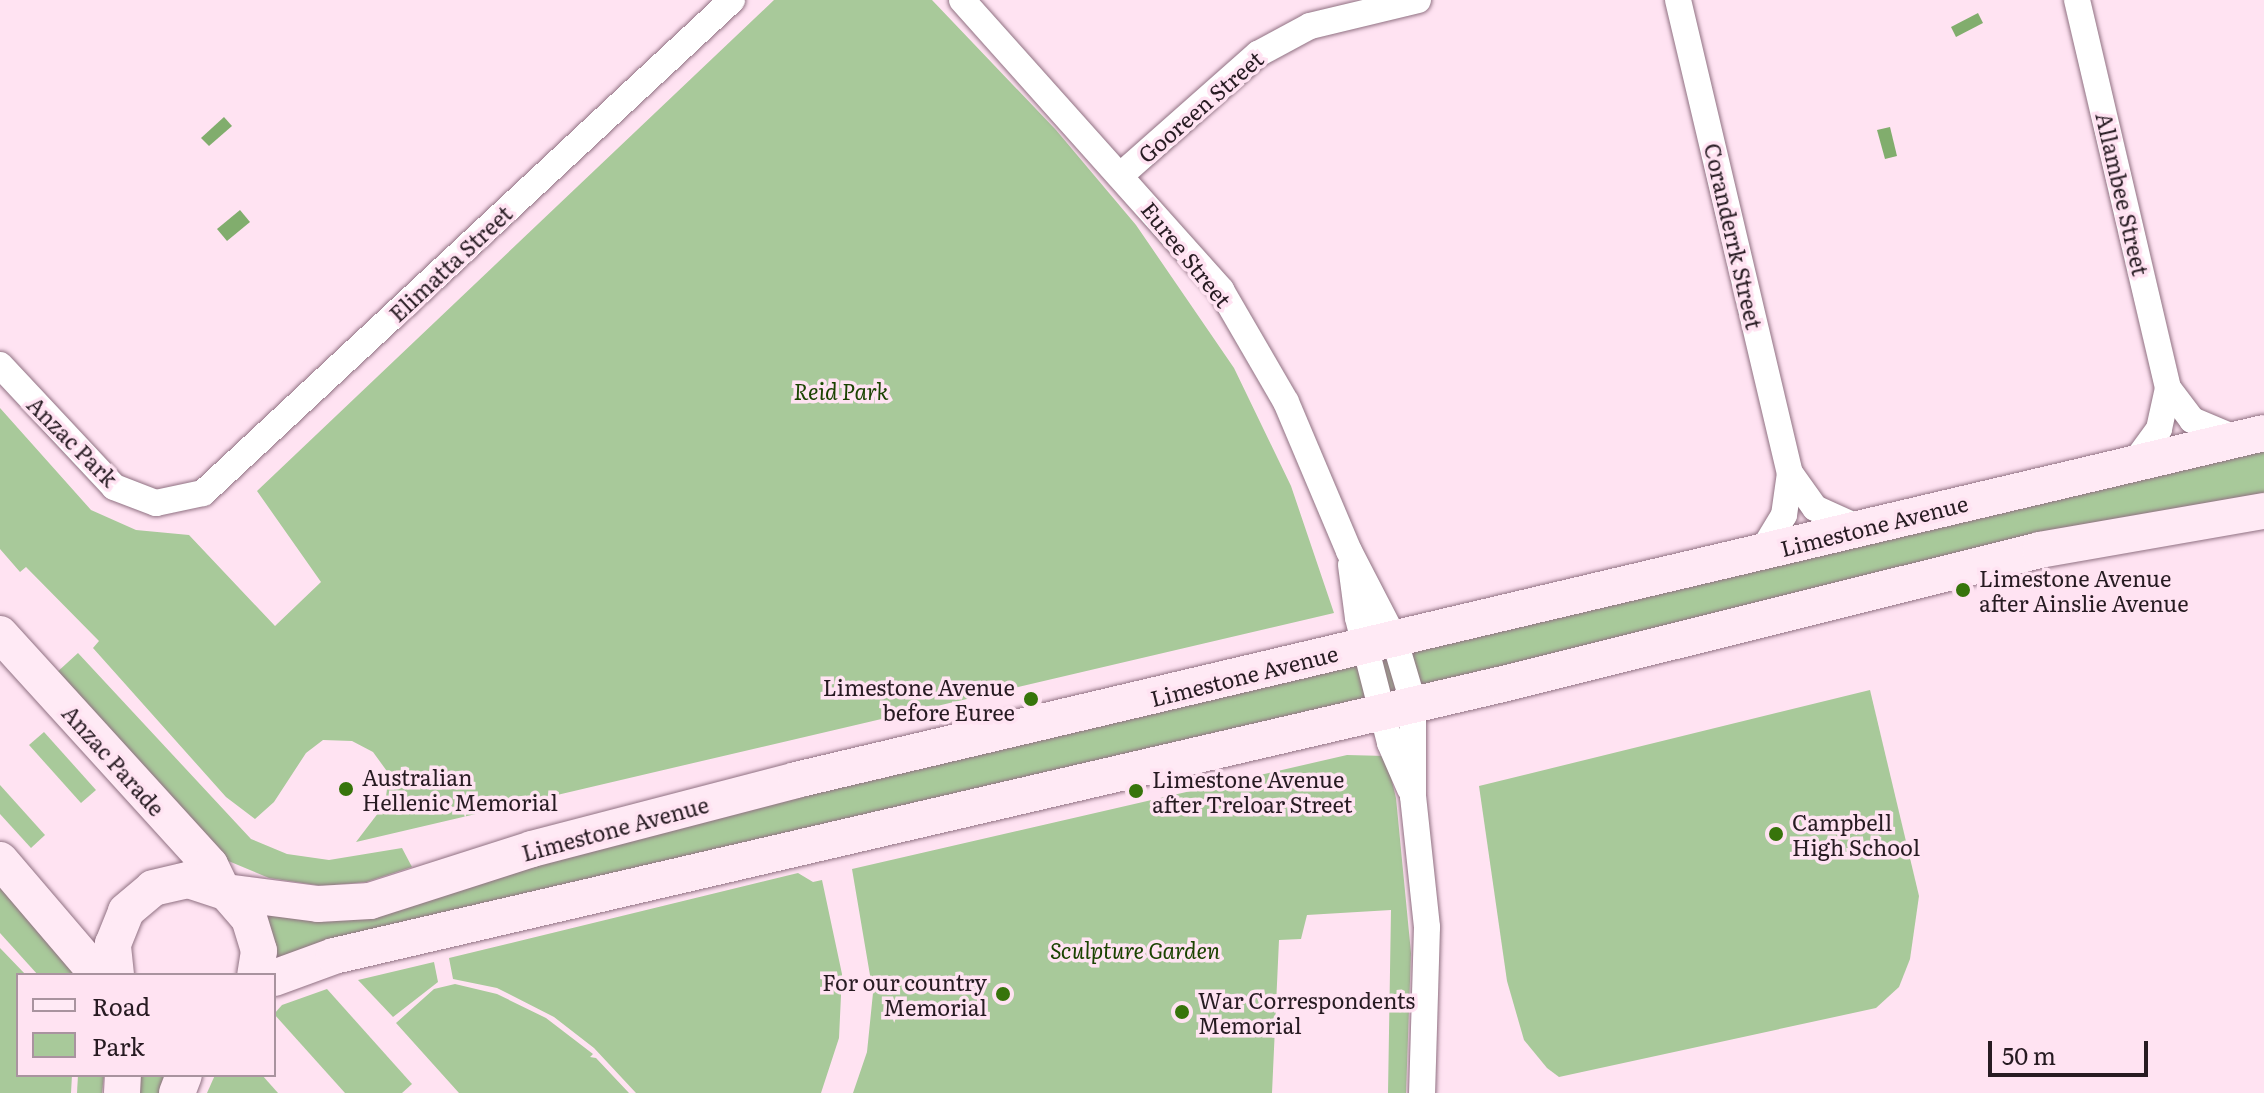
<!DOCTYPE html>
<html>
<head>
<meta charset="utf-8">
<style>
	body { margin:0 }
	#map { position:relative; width:2264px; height:1093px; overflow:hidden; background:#ffe3f2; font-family:Literata,serif }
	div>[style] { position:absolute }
	.green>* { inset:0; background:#a8c99a }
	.water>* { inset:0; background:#81ad6d }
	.roads { filter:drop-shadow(0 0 2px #907182) drop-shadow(0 0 2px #907182) }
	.minor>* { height:26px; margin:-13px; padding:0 13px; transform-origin:13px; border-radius:13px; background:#fff }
	.secondary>* { height:36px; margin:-18px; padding:0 18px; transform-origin:18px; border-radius:18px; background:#ffeaf5 }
	.dots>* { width:22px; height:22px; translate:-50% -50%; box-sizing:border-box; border:4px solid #ffe3f2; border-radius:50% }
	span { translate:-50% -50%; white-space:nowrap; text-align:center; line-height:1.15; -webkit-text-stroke:7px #ffe3f2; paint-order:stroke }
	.street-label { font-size:22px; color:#271b22 }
	.park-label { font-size:22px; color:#1a4300; font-style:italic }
	.poi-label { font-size:22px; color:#271b22 }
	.left { translate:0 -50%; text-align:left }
	.right { translate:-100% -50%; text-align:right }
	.legend { position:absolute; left:16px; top:973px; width:260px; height:104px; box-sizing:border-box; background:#ffe3f2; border:2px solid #a9939f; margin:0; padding:10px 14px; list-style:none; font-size:24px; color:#271b22 }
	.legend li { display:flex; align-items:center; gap:16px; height:40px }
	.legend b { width:40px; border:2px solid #a9939f }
	.scale { position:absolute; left:1988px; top:1041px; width:160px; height:36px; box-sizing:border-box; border:4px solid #271b22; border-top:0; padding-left:10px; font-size:24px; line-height:28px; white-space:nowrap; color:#271b22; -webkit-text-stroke:6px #ffe3f2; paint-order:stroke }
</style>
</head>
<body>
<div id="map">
	<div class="green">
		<div style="clip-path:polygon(774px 0,932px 0,1056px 130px,1136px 225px,1234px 368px,1291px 486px,1334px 613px,356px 842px,385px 804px,389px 774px,373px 752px,352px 741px,323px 740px,306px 753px,274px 802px,255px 819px,226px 797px,93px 648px,99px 641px,26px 567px,20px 572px,0 549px,0 408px,91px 510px,136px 530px,189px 535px,275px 626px,321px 582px,257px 491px)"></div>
		<div style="clip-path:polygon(2264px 444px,2264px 509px,267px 968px,254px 908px,716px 811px)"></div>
		<div style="clip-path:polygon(78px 653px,251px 839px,287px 854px,329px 860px,402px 848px,412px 867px,366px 882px,323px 886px,269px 878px,226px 860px,55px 674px)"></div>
		<div style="clip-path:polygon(1870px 690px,1919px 896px,1910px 959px,1899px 987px,1876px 1008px,1559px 1077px,1547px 1068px,1524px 1040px,1507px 981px,1479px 786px)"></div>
		<div style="clip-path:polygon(44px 732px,96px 790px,81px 803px,29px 745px)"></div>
		<div style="clip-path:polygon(1347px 755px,1386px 756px,1396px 798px,1411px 953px,1406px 1093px,1388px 1093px,1391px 910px,1307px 915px,1301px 939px,1279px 940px,1272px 1093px,853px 1093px,867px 1052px,873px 993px,852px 869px)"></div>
		<div style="clip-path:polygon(0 785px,45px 835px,31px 848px,0 814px)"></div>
		<div style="clip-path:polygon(798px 873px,813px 882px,822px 880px,842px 974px,839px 1038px,821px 1093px,636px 1093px,594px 1048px,554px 1017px,497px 988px,453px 979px,449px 958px)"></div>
		<div style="clip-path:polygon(0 884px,80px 975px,38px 975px,0 933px)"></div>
		<div style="clip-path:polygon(0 948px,26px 975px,18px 975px,18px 1075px,72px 1075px,71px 1093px,0 1093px)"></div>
		<div style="clip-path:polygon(434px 962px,438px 982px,393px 1017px,358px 980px)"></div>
		<div style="clip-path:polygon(455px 984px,497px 994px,546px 1018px,593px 1054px,590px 1057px,596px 1058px,629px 1093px,459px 1093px,396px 1023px,434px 989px)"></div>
		<div style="clip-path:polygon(327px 989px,412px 1084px,402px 1093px,345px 1093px,274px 1014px,282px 1005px)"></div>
		<div style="clip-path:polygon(78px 1075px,104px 1075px,102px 1093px,77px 1093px)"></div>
		<div style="clip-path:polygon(132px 1075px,169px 1075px,162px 1093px,130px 1093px)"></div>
		<div style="clip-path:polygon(215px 1075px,262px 1075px,278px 1093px,207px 1093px)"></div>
	</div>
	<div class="water">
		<div style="clip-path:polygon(1978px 13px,1983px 23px,1956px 37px,1951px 27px)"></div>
		<div style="clip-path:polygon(224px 117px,232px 126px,209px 146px,201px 138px)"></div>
		<div style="clip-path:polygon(1890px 127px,1897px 156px,1885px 159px,1877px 130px)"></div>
		<div style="clip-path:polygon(240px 210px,250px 222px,227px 241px,217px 229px)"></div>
	</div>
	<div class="roads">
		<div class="minor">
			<div style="left:962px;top:0;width:389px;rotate:48.2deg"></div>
			<div style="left:1221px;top:290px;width:129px;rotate:59.9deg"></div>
			<div style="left:1286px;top:402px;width:162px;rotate:67.1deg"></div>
			<div style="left:1349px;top:551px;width:98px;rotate:62.7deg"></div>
			<div style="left:1394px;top:638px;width:67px;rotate:73.5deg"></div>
			<div style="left:1413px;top:702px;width:94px;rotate:90deg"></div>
			<div style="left:1413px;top:796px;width:132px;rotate:83.9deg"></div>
			<div style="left:1427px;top:927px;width:166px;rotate:91.7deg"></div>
			<div style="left:1678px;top:0;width:486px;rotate:76.7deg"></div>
			<div style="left:1790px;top:473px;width:42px;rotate:98.1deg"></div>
			<div style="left:1784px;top:515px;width:44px;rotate:121.2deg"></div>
			<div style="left:2077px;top:0;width:399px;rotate:76.8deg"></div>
			<div style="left:2168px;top:388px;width:40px;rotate:53deg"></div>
			<div style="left:2192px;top:420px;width:49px;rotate:22.9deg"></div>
			<div style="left:1121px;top:175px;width:183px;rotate:-41.5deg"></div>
			<div style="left:1258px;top:54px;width:59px;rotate:-28.3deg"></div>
			<div style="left:1310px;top:26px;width:111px;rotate:-13.5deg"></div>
			<div style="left:0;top:365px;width:167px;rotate:46.9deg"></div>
			<div style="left:114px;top:487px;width:45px;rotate:20.9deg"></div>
			<div style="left:156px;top:503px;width:48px;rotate:-12deg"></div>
			<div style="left:203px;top:493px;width:723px;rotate:-42.98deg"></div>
			<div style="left:2135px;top:462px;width:41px;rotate:-54deg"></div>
			<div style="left:2159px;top:429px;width:42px;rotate:-77.6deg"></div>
			<div style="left:1790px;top:473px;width:43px;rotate:54.5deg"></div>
			<div style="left:1815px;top:508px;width:48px;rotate:24.4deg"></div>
			<div style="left:1351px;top:565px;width:53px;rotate:82.5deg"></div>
			<div style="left:1358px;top:618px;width:129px;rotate:75.6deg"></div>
			<div style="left:1390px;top:743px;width:50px;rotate:66.5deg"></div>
		</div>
		<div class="secondary">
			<div style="left:0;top:634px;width:312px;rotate:47.7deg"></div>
			<div style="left:210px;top:865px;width:28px;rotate:64deg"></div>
			<div style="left:0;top:860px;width:145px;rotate:49.5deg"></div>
			<div style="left:94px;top:970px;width:13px;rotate:23deg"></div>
			<div style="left:226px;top:892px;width:93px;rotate:7.4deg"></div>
			<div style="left:318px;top:904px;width:52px;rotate:-3.3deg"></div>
			<div style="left:370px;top:901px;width:170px;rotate:-17.8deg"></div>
			<div style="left:532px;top:849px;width:273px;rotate:-14.6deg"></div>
			<div style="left:796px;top:780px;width:1508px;rotate:-13.3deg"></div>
			<div style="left:116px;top:975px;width:31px;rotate:-96deg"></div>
			<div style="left:113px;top:944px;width:35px;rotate:-68deg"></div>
			<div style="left:126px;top:911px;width:35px;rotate:-40deg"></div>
			<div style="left:153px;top:888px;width:36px;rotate:-13deg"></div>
			<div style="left:188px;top:880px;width:40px;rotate:18deg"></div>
			<div style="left:226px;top:892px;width:35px;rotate:49deg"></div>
			<div style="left:249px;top:918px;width:34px;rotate:73deg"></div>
			<div style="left:259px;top:951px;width:24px;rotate:99deg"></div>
			<div style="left:274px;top:978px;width:64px;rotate:-20.1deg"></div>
			<div style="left:334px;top:956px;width:1200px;rotate:-13.1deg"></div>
			<div style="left:1503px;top:684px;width:553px;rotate:-14.01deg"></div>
			<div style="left:2040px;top:550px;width:227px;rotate:-9.9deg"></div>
			<div style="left:122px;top:1093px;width:18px;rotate:-87deg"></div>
			<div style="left:177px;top:1093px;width:19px;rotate:-69deg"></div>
		</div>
	</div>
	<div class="dots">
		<div style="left:1963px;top:590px;background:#37740b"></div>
		<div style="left:1031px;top:699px;background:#37740b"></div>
		<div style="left:346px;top:789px;background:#37740b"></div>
		<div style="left:1136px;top:791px;background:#37740b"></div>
		<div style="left:1776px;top:834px;background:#37740b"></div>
		<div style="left:1003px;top:994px;background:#37740b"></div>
		<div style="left:1182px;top:1012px;background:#37740b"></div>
	</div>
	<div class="street-label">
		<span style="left:1200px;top:106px;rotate:-41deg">Gooreen Street</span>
		<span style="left:2123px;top:194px;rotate:77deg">Allambee Street</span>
		<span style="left:1734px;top:236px;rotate:77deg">Coranderrk Street</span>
		<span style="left:1187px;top:254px;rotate:51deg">Euree Street</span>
		<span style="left:450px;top:263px;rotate:-43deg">Elimatta Street</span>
		<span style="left:73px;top:441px;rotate:45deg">Anzac Park</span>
		<span style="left:1874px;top:525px;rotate:-14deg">Limestone Avenue</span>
		<span style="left:1244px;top:675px;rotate:-14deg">Limestone Avenue</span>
		<span style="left:114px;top:760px;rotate:48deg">Anzac Parade</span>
		<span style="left:615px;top:828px;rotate:-15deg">Limestone Avenue</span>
	</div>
	<div class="park-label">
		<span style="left:841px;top:391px">Reid Park</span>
		<span style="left:1135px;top:950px">Sculpture Garden</span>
	</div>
	<div class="poi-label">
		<span class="left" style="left:1979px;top:590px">Limestone Avenue<br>after Ainslie Avenue</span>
		<span class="right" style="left:1015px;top:699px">Limestone Avenue<br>before Euree</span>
		<span class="left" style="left:362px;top:789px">Australian<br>Hellenic Memorial</span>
		<span class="left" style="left:1152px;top:791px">Limestone Avenue<br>after Treloar Street</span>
		<span class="left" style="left:1792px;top:834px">Campbell<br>High School</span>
		<span class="right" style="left:987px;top:994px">For our country<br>Memorial</span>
		<span class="left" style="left:1198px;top:1012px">War Correspondents<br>Memorial</span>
	</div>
	<ul class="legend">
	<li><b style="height:10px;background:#ffeaf5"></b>Road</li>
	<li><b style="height:22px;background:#a8c99a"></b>Park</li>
	</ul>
	<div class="scale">50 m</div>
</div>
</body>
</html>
